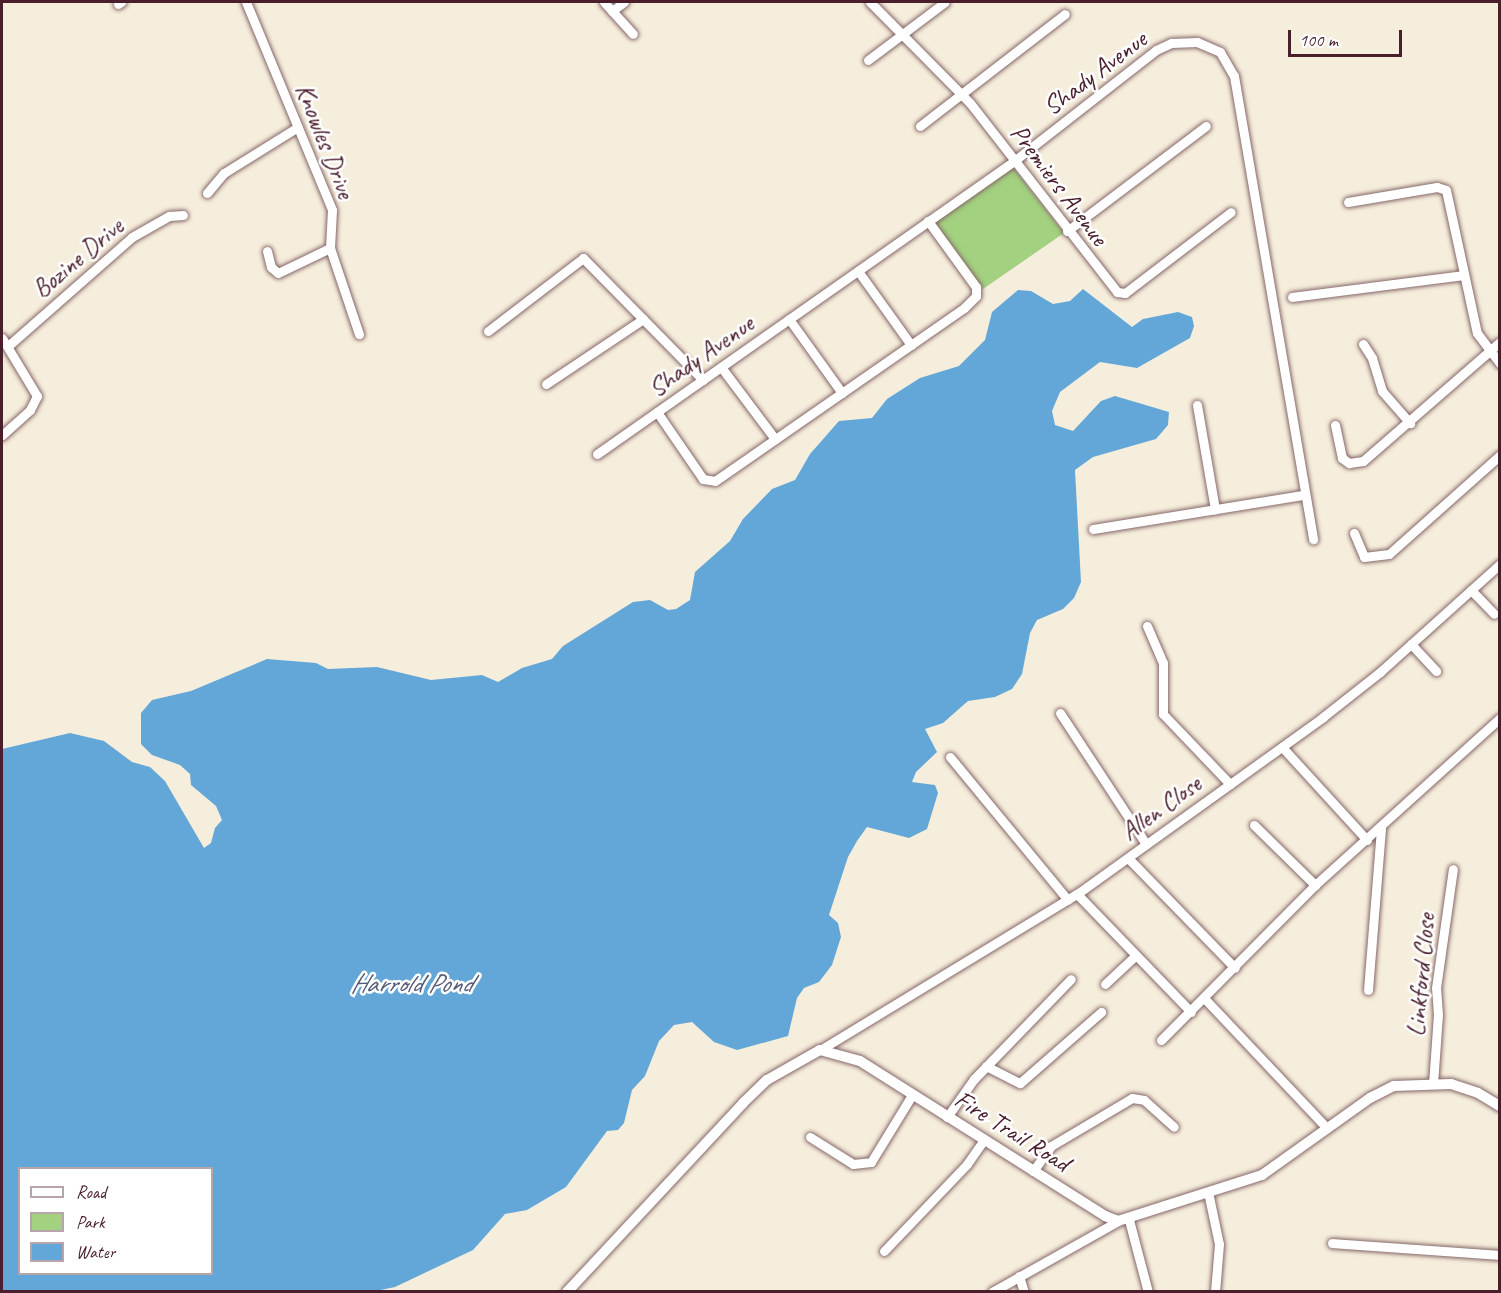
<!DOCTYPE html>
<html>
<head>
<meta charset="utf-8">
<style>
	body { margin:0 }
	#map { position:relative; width:1501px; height:1293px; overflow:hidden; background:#f6eedc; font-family:Caveat,sans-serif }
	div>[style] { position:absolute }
	.green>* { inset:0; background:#a2d17f }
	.water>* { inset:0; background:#63a7d8 }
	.roads { filter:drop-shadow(0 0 2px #866769) drop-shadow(0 0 2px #866769) }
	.minor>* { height:9px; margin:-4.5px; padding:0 4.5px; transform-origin:4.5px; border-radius:4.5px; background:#fff }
	.tertiary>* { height:10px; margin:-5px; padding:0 5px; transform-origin:5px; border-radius:5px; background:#fff }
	span { translate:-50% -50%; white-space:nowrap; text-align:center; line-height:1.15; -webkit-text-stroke:5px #fff; paint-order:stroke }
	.street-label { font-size:26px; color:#4a1f2b }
	.water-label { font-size:27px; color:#555c79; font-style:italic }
	.frame { position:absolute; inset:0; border:3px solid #4a1f2b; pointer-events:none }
	.legend { position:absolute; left:18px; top:1167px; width:195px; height:108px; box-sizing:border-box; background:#fff; border:2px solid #b7a5aa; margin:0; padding:8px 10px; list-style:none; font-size:18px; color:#4a1f2b }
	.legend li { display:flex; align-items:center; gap:12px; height:30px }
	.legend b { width:30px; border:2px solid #b7a5aa }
	.scale { position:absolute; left:1288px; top:30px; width:114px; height:27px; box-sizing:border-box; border:3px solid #4a1f2b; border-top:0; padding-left:8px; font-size:18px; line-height:21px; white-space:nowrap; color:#4a1f2b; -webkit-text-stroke:4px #fff; paint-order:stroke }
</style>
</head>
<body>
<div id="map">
	<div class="green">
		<div style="clip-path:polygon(1013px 167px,1064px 233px,983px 289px,934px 222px)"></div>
	</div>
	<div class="water">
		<div style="clip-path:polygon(evenodd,1083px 289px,1132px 327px,1143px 319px,1178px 312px,1192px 317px,1194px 326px,1190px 338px,1137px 368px,1100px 362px,1060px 392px,1052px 411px,1055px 425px,1073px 431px,1101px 401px,1115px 396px,1169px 412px,1168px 425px,1156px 439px,1093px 457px,1075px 470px,1081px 582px,1074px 598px,1063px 609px,1037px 620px,1030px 633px,1022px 674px,1012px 689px,995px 697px,968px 701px,943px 723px,925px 729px,937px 752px,916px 772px,912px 782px,935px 785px,938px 793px,927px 829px,909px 838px,867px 827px,857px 841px,848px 857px,829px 915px,838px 923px,841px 937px,832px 965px,819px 982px,804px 988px,797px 998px,788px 1036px,737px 1050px,714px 1042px,692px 1022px,674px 1025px,659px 1041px,645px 1076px,632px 1090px,624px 1123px,618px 1130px,607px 1131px,566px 1187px,527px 1210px,505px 1214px,473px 1250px,395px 1287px,371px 1292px,2px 1291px,2px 749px,70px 733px,104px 741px,132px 762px,150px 767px,165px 781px,204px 848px,211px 843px,215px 828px,222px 820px,216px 806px,191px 785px,190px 774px,180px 765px,152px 755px,141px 744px,141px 713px,152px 700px,191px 691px,267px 659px,316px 663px,328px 669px,377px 667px,431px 680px,482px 675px,498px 682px,522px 668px,552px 659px,563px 646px,633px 602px,650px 600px,668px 610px,676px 609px,690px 600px,695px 572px,730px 541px,743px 519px,772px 489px,795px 480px,810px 454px,839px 421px,872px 418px,887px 399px,920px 378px,959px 366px,985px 340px,992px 312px,1018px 290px,1031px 291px,1053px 304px,1070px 301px,1083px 289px,20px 1168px,212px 1168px,212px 1274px,20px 1274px,20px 1168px)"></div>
	</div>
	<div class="roads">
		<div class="minor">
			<div style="left:246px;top:2px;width:225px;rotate:67.5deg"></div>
			<div style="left:332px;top:210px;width:38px;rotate:93deg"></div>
			<div style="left:330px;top:248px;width:91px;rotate:71.4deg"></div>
			<div style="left:604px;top:2px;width:43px;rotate:47.8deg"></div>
			<div style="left:870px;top:2px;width:142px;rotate:45.3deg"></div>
			<div style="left:970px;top:103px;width:239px;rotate:52.1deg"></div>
			<div style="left:1117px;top:292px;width:8px;rotate:7deg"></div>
			<div style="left:1125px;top:293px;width:133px;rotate:-37.4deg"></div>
			<div style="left:118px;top:4px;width:4px;rotate:-34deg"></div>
			<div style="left:612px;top:11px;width:15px;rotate:-37deg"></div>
			<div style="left:868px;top:60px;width:96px;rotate:-37deg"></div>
			<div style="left:920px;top:126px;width:183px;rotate:-37.7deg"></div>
			<div style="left:207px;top:193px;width:26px;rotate:-50deg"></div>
			<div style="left:224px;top:173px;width:87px;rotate:-31.9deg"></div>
			<div style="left:1348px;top:202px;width:90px;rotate:-9.6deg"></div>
			<div style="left:1437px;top:187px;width:9px;rotate:18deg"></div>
			<div style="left:1446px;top:190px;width:146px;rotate:77.8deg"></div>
			<div style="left:1477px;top:333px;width:39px;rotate:53deg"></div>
			<div style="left:1067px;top:231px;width:174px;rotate:-37.1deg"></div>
			<div style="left:267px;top:251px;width:16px;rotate:76deg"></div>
			<div style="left:271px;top:267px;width:9px;rotate:41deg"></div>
			<div style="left:278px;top:273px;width:58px;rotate:-25.7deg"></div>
			<div style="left:858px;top:271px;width:91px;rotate:54.4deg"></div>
			<div style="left:1292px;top:297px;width:173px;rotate:-7.3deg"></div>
			<div style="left:789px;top:319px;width:91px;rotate:54.4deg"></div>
			<div style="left:488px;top:331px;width:120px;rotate:-37.5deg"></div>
			<div style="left:583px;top:258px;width:171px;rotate:45.5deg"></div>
			<div style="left:2px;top:338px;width:68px;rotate:58.9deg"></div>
			<div style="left:37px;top:396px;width:16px;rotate:117deg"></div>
			<div style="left:30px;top:410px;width:38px;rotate:138deg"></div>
			<div style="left:1363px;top:344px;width:17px;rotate:57deg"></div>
			<div style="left:1372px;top:358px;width:34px;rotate:73deg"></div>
			<div style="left:1382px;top:391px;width:43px;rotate:48.8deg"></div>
			<div style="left:8px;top:346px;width:165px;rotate:-41.3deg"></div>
			<div style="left:132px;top:237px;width:43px;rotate:-29.6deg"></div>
			<div style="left:169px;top:216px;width:14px;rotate:-4deg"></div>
			<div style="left:721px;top:367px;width:90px;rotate:53.1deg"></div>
			<div style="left:546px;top:384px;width:117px;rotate:-33.8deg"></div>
			<div style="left:1197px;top:405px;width:106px;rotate:80.2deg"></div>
			<div style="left:657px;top:412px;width:81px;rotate:55.5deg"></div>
			<div style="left:703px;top:479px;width:12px;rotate:9deg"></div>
			<div style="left:715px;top:481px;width:303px;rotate:-34.8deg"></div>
			<div style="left:964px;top:308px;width:17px;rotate:-45deg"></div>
			<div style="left:976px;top:296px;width:9px;rotate:-90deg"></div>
			<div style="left:976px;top:287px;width:82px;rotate:-126deg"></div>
			<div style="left:1335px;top:425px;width:34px;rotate:78deg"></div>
			<div style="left:1342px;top:458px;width:9px;rotate:36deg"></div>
			<div style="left:1349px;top:463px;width:14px;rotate:-8deg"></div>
			<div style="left:1363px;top:461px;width:181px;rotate:-41deg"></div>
			<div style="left:597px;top:454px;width:510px;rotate:-35.09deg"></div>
			<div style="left:1014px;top:161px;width:180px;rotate:-38deg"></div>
			<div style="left:1156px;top:50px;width:17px;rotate:-25deg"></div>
			<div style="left:1171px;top:43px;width:26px;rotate:-2deg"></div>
			<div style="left:1197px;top:42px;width:25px;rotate:23deg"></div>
			<div style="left:1220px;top:52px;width:28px;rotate:60deg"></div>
			<div style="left:1234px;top:76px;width:470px;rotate:80.3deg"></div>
			<div style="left:1093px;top:529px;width:214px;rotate:-9.2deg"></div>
			<div style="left:1354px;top:533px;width:26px;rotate:67deg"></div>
			<div style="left:1364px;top:557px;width:25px;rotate:-7deg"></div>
			<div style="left:1389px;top:554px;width:149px;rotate:-41.7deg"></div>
			<div style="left:1471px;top:590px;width:33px;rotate:46deg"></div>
			<div style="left:1147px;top:626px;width:40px;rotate:66.6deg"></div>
			<div style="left:1163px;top:663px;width:51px;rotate:90deg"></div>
			<div style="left:1163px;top:714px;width:97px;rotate:46.3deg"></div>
			<div style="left:1411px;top:644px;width:37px;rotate:47deg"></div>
			<div style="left:1060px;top:713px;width:157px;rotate:56.7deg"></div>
			<div style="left:1282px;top:747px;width:126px;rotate:47.6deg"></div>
			<div style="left:950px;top:757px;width:185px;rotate:50.5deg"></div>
			<div style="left:1254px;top:825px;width:86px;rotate:44.5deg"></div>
			<div style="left:1128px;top:858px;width:153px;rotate:45.8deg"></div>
			<div style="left:1077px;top:894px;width:164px;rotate:46deg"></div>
			<div style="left:1105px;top:984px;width:41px;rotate:-43deg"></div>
			<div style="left:1368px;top:990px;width:162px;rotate:-85.4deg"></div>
			<div style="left:1204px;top:998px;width:179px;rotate:46.6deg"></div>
			<div style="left:1161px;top:1040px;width:218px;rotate:-45.2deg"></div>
			<div style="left:1315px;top:885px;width:249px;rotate:-42.1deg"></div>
			<div style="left:820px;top:1050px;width:301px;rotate:-31.3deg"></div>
			<div style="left:1077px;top:894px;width:303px;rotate:-35.7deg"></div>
			<div style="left:1323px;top:717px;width:73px;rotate:-38.3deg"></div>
			<div style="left:1380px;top:672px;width:161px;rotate:-42deg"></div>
			<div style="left:986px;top:1066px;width:38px;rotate:27deg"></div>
			<div style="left:1020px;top:1083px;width:108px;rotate:-41.2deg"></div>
			<div style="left:1433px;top:1084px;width:69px;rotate:-85.9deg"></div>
			<div style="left:1438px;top:1015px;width:27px;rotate:-94deg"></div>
			<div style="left:1436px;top:988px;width:120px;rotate:-81.9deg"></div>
			<div style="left:947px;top:1117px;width:47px;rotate:-54.6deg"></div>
			<div style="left:974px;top:1079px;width:139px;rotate:-45.9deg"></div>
			<div style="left:810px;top:1137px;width:51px;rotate:32.1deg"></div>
			<div style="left:853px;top:1164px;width:18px;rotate:-6deg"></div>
			<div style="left:871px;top:1162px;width:79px;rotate:-58.5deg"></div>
			<div style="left:1033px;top:1171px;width:31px;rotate:-54deg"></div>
			<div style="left:1051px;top:1146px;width:94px;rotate:-30.7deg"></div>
			<div style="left:1132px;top:1098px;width:12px;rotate:9deg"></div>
			<div style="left:1144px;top:1100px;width:40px;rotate:42deg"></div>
			<div style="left:1208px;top:1192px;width:53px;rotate:78.1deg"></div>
			<div style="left:1219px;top:1244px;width:48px;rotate:94.8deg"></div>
			<div style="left:1129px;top:1220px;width:74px;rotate:75.2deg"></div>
			<div style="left:1332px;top:1243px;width:168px;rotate:4.1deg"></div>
			<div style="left:884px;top:1251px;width:120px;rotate:-46.3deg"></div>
			<div style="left:967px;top:1164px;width:29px;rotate:-55deg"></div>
			<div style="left:1019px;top:1276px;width:17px;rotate:73deg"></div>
			<div style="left:992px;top:1292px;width:145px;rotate:-29.4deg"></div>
		</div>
		<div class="tertiary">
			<div style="left:567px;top:1292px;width:258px;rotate:-47deg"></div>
			<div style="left:743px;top:1103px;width:33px;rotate:-44deg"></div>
			<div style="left:767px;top:1080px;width:61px;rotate:-29.5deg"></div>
			<div style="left:820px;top:1050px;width:41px;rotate:15.4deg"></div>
			<div style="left:860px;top:1061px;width:290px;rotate:32.3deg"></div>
			<div style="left:1105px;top:1216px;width:14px;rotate:21deg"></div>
			<div style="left:1118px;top:1221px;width:151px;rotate:-17.7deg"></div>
			<div style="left:1262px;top:1175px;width:133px;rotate:-35.5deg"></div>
			<div style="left:1370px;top:1098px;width:27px;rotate:-27deg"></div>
			<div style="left:1394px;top:1086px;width:57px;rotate:-2deg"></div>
			<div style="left:1451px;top:1084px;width:28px;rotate:18deg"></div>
			<div style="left:1478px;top:1093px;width:26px;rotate:31deg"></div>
		</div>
	</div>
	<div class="street-label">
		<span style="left:1095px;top:73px;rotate:-37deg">Shady Avenue</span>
		<span style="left:325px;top:141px;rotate:69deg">Knowles Drive</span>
		<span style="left:1059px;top:185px;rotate:53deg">Premiers Avenue</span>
		<span style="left:78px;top:258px;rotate:-40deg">Bozine Drive</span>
		<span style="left:701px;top:356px;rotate:-35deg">Shady Avenue</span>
		<span style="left:1161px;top:808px;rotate:-36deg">Allen Close</span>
		<span style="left:1421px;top:975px;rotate:-85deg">Linkford Close</span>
		<span style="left:1012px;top:1131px;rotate:32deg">Fire Trail Road</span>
	</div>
	<div class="water-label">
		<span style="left:411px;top:984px">Harrold Pond</span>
	</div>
	<div class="frame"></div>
	<ul class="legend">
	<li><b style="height:8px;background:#fff"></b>Road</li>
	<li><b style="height:16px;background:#a2d17f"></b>Park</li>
	<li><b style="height:16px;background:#63a7d8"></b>Water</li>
	</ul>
	<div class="scale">100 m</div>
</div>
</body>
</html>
